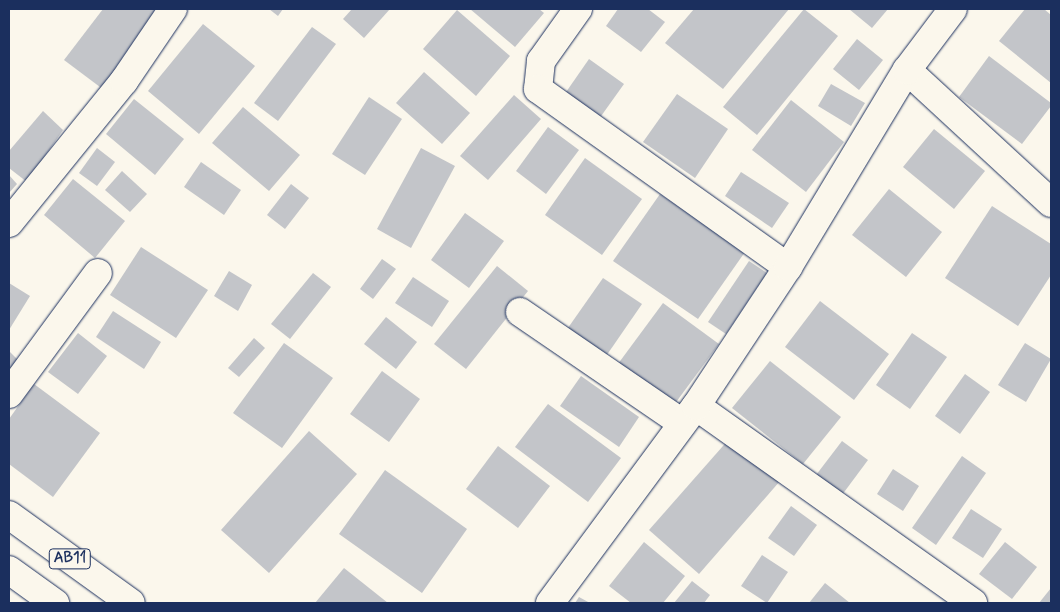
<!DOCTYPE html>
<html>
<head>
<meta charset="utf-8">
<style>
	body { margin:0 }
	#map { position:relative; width:1060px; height:612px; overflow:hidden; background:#fbf7ec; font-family:Mynerve,sans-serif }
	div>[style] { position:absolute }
	.building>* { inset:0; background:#c3c5c9 }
	.roads { filter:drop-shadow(0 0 1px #1b2f5e) drop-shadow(0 0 1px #1b2f5e) }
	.minor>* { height:28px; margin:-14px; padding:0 14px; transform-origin:14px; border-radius:14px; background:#fbf7ec }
	.primary>* { height:28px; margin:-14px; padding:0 14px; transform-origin:14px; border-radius:14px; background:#fbf7ec }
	span { translate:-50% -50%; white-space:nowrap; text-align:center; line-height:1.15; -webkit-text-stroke:4.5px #fbf7ec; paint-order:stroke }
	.shield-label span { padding:1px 4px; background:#fbf7ec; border:1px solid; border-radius:4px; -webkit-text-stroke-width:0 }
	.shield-label { font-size:15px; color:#1b2f5e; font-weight:700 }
	.frame { position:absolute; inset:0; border:10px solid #1b2f5e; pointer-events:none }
</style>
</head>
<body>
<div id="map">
	<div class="building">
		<div style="clip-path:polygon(103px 9px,153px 9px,161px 14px,104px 90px,64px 60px)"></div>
		<div style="clip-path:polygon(269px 9px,283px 9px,278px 16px)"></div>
		<div style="clip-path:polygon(352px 9px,390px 9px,364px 38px,343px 19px)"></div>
		<div style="clip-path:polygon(470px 9px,539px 9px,544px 13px,515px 47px)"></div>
		<div style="clip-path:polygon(618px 9px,648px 9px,665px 22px,641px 52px,606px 26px)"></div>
		<div style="clip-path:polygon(694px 9px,789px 9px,723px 89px,665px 43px)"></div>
		<div style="clip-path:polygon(804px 9px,838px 36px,757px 135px,723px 107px)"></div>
		<div style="clip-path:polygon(849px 9px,888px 9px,872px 28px)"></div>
		<div style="clip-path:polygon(1025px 9px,1044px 9px,1051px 15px,1051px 83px,999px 41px)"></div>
		<div style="clip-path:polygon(457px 10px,510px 56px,476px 96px,423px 49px)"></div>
		<div style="clip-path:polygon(203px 24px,255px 66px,199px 134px,148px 91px)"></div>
		<div style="clip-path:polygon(312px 27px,336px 44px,278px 121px,254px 103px)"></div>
		<div style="clip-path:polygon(857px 39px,883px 60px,859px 90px,833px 69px)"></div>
		<div style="clip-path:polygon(989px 56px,1051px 103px,1051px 106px,1022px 144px,959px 97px)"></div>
		<div style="clip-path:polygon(589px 59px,624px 84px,599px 119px,564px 95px)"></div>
		<div style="clip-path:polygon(424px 72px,470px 113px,442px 144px,396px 103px)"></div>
		<div style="clip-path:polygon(831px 84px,865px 103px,851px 126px,818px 106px)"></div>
		<div style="clip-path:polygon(677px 94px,728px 129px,695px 178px,643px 142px)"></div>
		<div style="clip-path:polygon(514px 95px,541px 119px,488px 180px,460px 156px)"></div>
		<div style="clip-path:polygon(369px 97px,402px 119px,365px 175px,332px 154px)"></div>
		<div style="clip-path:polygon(134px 99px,184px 139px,155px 175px,106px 134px)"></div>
		<div style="clip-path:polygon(791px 100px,844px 142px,806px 192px,752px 150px)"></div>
		<div style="clip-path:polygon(243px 107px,300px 155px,269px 191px,212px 143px)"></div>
		<div style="clip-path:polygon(43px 111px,63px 130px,27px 182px,9px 168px,9px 151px)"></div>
		<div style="clip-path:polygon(548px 127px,579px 150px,546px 194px,516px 171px)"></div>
		<div style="clip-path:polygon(934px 129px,985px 171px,954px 209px,903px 167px)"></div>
		<div style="clip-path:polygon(97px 148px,115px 162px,97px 186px,79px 173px)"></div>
		<div style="clip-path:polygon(421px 148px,455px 166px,411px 248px,377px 229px)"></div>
		<div style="clip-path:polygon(585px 158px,642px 199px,602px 255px,545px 215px)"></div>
		<div style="clip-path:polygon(201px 162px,241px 190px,224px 215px,184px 187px)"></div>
		<div style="clip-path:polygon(122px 171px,147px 194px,130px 212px,105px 190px)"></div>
		<div style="clip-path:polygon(741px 172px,789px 203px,772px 228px,725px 196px)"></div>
		<div style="clip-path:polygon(9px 175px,17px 184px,9px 193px)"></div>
		<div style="clip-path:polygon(73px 179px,125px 221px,95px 258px,44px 215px)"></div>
		<div style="clip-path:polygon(291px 184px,309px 198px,285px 229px,267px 215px)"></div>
		<div style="clip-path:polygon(889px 189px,942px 232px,906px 277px,852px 235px)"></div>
		<div style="clip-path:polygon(660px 194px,745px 252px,698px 319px,613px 261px)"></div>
		<div style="clip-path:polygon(992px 206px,1051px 244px,1051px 275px,1018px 326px,945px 278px)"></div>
		<div style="clip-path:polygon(465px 213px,504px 241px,469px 288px,431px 260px)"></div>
		<div style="clip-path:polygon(141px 247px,208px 290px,176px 338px,110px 295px)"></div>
		<div style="clip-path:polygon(382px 259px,396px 269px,373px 299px,360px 289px)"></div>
		<div style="clip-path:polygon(749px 261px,767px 273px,726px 334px,708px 322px)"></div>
		<div style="clip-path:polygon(497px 266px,528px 291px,466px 369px,434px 344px)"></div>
		<div style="clip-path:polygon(229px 271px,252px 285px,238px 311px,214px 296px)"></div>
		<div style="clip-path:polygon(313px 273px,331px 287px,290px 339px,271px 324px)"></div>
		<div style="clip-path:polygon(413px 277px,449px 301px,432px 327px,395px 303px)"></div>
		<div style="clip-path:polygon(603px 278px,642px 304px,602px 362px,563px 335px)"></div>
		<div style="clip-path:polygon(9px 283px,30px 296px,9px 330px)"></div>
		<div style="clip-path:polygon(820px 301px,889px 354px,854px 400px,785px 347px)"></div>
		<div style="clip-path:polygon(663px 303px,719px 344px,668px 413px,612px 372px)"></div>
		<div style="clip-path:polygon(113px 311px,161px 342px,144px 369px,96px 337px)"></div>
		<div style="clip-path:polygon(386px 317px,417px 342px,396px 369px,364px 344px)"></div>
		<div style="clip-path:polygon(78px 333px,107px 356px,78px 394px,48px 372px)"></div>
		<div style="clip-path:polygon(912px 333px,947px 357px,910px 409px,876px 385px)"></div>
		<div style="clip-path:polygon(254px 338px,265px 348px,239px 377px,228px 368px)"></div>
		<div style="clip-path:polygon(284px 343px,333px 378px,282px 448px,233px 413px)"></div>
		<div style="clip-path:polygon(1025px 343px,1051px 359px,1026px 402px,998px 385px)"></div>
		<div style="clip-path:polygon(9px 351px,24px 366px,9px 382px)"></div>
		<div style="clip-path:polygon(770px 361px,841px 417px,803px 464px,732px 408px)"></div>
		<div style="clip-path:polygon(382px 371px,420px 399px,389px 442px,350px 414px)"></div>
		<div style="clip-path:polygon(965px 374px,990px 392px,960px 434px,935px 416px)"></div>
		<div style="clip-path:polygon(581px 376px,639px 417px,619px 447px,560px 406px)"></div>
		<div style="clip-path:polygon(34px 384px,100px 433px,53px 497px,9px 464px,9px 419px)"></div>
		<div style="clip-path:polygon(548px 404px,621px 458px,588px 502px,515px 447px)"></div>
		<div style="clip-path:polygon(309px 431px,357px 474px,269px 573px,221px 530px)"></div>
		<div style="clip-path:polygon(730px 438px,780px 481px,699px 574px,649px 530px)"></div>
		<div style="clip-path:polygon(842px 441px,868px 460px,839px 499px,813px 479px)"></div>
		<div style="clip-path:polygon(498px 446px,550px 486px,518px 528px,466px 489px)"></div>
		<div style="clip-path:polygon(962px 456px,986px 473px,936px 545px,912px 528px)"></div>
		<div style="clip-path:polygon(893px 469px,919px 486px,903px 511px,877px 494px)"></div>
		<div style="clip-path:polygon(385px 470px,467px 529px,422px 593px,339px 534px)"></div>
		<div style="clip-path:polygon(791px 506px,817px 525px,794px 556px,768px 538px)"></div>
		<div style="clip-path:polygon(971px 509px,1002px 529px,983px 558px,952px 538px)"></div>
		<div style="clip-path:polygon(644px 542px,685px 576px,663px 603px,631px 603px,609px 586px)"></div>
		<div style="clip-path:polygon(1005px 542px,1037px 567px,1012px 599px,979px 574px)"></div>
		<div style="clip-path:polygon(762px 555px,788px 572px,767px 603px,741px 586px)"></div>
		<div style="clip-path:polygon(344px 568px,388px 603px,315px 603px)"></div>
		<div style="clip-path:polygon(692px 581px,710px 595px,704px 603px,674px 603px)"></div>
		<div style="clip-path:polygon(825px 583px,850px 603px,809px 603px)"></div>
		<div style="clip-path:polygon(1051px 588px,1051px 603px,1039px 603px)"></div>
		<div style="clip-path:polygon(579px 597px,590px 603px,575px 603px)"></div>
	</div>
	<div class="roads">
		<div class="minor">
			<div style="left:578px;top:9px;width:64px;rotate:125.4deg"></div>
			<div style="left:541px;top:61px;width:28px;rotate:96deg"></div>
			<div style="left:538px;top:89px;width:307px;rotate:35.5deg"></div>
			<div style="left:907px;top:70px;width:196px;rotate:42.7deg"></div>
			<div style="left:9px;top:223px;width:183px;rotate:-51deg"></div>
			<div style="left:124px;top:81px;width:87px;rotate:-55.8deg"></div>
			<div style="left:520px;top:312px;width:196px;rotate:34.4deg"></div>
			<div style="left:9px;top:394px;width:150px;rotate:-53.7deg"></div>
			<div style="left:696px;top:406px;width:340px;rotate:35.4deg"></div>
			<div style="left:550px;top:603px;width:245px;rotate:-53.5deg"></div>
			<div style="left:696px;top:406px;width:167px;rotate:-56.5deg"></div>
			<div style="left:788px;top:267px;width:230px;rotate:-58.9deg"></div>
			<div style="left:907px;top:70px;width:76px;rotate:-53deg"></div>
		</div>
		<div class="primary">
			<div style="left:9px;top:515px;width:150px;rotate:35.8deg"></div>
			<div style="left:9px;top:570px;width:57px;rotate:35.7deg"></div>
		</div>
	</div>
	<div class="shield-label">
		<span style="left:70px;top:559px">AB11</span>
	</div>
	<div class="frame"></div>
</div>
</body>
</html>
